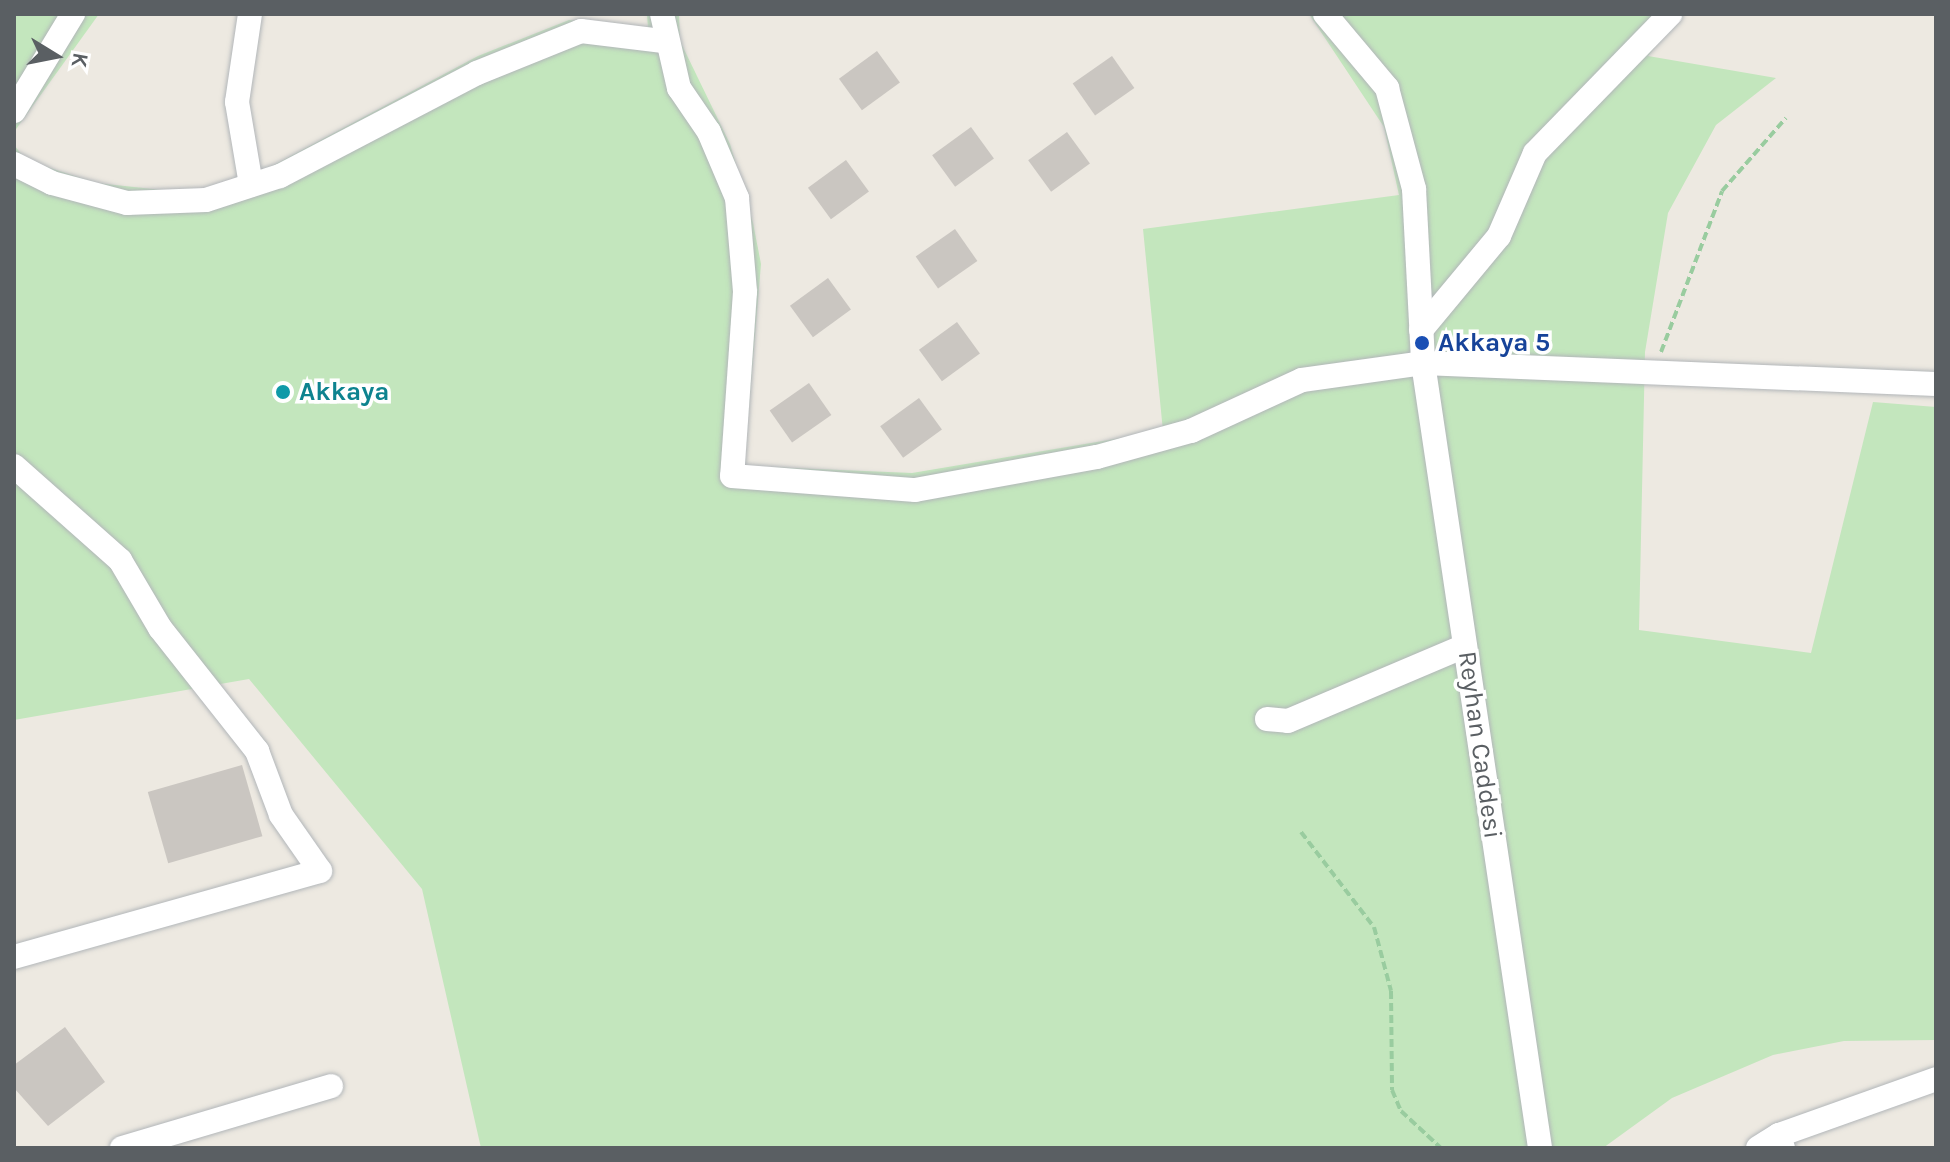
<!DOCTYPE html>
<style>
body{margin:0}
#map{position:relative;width:1950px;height:1162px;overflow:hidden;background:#ede9e1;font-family:Karla,sans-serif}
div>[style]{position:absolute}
.green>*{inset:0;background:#c3e6bd}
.building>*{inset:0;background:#cac6c1;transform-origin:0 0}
.path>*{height:4px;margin-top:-2px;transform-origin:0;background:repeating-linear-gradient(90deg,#99cc9f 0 8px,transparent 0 12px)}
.roads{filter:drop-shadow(0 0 2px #b2b6b9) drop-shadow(0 0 2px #b2b6b9)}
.minor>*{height:24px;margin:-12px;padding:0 12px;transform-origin:12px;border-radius:12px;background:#fff}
.dots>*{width:22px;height:22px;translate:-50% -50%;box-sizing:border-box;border:4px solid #fff;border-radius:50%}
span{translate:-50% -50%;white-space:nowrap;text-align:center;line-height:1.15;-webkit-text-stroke:7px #fff;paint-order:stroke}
.transit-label{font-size:26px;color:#164399;font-weight:700}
.left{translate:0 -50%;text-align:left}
.culture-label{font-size:26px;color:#0d838f;font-weight:700}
.street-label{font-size:26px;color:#5a5f63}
.frame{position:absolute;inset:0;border:16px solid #5a5f63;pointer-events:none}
.north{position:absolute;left:16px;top:16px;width:80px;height:80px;-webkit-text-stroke:6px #fff;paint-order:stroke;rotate:100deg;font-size:22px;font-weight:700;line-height:32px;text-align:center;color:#5a5f63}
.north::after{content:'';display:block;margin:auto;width:28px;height:36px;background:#5a5f63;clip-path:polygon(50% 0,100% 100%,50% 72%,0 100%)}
</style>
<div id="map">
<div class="green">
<i style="clip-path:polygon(14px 14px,99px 14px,14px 132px)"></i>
<i style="clip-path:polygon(647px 14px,679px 14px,680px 41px,730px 144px,753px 223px,761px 264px,744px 466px,912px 473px,1163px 431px,1143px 229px,1399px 195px,1384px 127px,1309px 14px,1680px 14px,1648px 56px,1776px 78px,1716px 125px,1668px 213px,1645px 352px,1639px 630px,1811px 653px,1873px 402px,1936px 407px,1936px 1040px,1844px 1041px,1773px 1055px,1672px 1098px,1603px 1148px,481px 1148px,422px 889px,249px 679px,14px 720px,14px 145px,26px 160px,96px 183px,191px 193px,261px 172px,478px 56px,569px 20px,648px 28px)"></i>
</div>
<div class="building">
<i style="left:877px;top:51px;width:39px;height:47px;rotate:54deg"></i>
<i style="left:1112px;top:56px;width:39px;height:48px;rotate:55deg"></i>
<i style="left:971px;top:127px;width:39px;height:48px;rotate:54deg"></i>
<i style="left:1067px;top:132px;width:39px;height:48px;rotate:54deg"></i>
<i style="left:846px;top:160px;width:39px;height:47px;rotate:54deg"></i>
<i style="left:955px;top:229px;width:39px;height:48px;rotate:55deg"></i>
<i style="left:828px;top:278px;width:39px;height:47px;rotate:54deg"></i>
<i style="left:957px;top:322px;width:39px;height:47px;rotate:54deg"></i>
<i style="left:809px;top:383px;width:39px;height:48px;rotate:55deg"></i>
<i style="left:919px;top:398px;width:39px;height:48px;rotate:54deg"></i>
<i style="left:242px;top:765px;width:74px;height:98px;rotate:74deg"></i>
<i style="clip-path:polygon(65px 1027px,105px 1082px,48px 1126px,14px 1088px,14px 1065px)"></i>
</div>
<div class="path">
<i style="left:1661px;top:352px;width:172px;rotate:-69.2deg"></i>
<i style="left:1722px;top:191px;width:97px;rotate:-48.8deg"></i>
<i style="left:1301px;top:832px;width:120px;rotate:52.5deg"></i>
<i style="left:1374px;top:927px;width:66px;rotate:75.1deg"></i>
<i style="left:1391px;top:991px;width:99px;rotate:89.4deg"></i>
<i style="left:1392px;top:1090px;width:23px;rotate:67deg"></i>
<i style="left:1401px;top:1111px;width:54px;rotate:42.8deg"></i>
</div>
<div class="roads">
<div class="minor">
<i style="left:250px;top:14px;width:89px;rotate:98.4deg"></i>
<i style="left:237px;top:102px;width:84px;rotate:80.4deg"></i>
<i style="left:662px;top:14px;width:76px;rotate:77.1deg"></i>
<i style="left:679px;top:88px;width:53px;rotate:55.7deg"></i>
<i style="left:709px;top:132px;width:72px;rotate:67deg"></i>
<i style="left:737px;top:198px;width:94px;rotate:85.1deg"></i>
<i style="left:745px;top:292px;width:184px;rotate:94deg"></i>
<i style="left:732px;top:476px;width:184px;rotate:4.4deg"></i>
<i style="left:915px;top:490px;width:185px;rotate:-10.3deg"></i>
<i style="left:1097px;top:457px;width:98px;rotate:-15.5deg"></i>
<i style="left:1191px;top:431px;width:122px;rotate:-24.7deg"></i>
<i style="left:1302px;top:380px;width:122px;rotate:-8deg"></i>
<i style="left:1423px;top:363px;width:513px;rotate:2.34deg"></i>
<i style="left:1325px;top:14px;width:97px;rotate:50deg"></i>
<i style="left:1387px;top:88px;width:105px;rotate:75deg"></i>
<i style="left:1414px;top:189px;width:174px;rotate:87deg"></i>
<i style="left:1423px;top:363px;width:794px;rotate:81.52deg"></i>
<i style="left:14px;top:111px;width:114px;rotate:-58.7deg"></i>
<i style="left:14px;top:164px;width:42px;rotate:26.6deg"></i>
<i style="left:52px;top:183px;width:78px;rotate:14.9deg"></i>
<i style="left:127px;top:203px;width:79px;rotate:-2.2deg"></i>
<i style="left:206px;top:200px;width:78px;rotate:-18deg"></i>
<i style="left:280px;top:176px;width:222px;rotate:-27.6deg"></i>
<i style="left:477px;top:73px;width:112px;rotate:-22deg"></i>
<i style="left:581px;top:31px;width:83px;rotate:7deg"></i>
<i style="left:1421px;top:330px;width:122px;rotate:-50.3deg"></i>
<i style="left:1499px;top:236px;width:90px;rotate:-66.6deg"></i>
<i style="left:1535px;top:153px;width:194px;rotate:-45.8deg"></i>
<i style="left:14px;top:466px;width:142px;rotate:41.6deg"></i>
<i style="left:120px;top:560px;width:79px;rotate:59.5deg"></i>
<i style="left:160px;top:628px;width:157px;rotate:51.7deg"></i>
<i style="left:257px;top:751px;width:68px;rotate:69.4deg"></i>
<i style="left:281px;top:815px;width:68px;rotate:55.1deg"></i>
<i style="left:320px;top:871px;width:318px;rotate:164.3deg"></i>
<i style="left:1267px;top:719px;width:21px;rotate:5deg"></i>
<i style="left:1288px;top:721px;width:192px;rotate:-23deg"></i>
<i style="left:1779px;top:1135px;width:167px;rotate:-19.6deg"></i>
<i style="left:122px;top:1148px;width:218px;rotate:-16.5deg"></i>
<i style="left:1758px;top:1148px;width:25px;rotate:-32deg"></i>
<i style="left:1779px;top:1135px;width:14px;rotate:73deg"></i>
</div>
</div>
<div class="dots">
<i style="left:1422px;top:343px;background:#1a4fb4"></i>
<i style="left:283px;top:392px;background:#0f9aa8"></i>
</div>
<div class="transit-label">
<span class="left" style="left:1438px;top:343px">Akkaya 5</span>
</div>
<div class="culture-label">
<span class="left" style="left:299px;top:392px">Akkaya</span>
</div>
<div class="street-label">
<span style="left:1480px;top:745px;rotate:82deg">Reyhan Caddesi</span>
</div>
<div class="frame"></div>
<div class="north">K</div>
</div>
